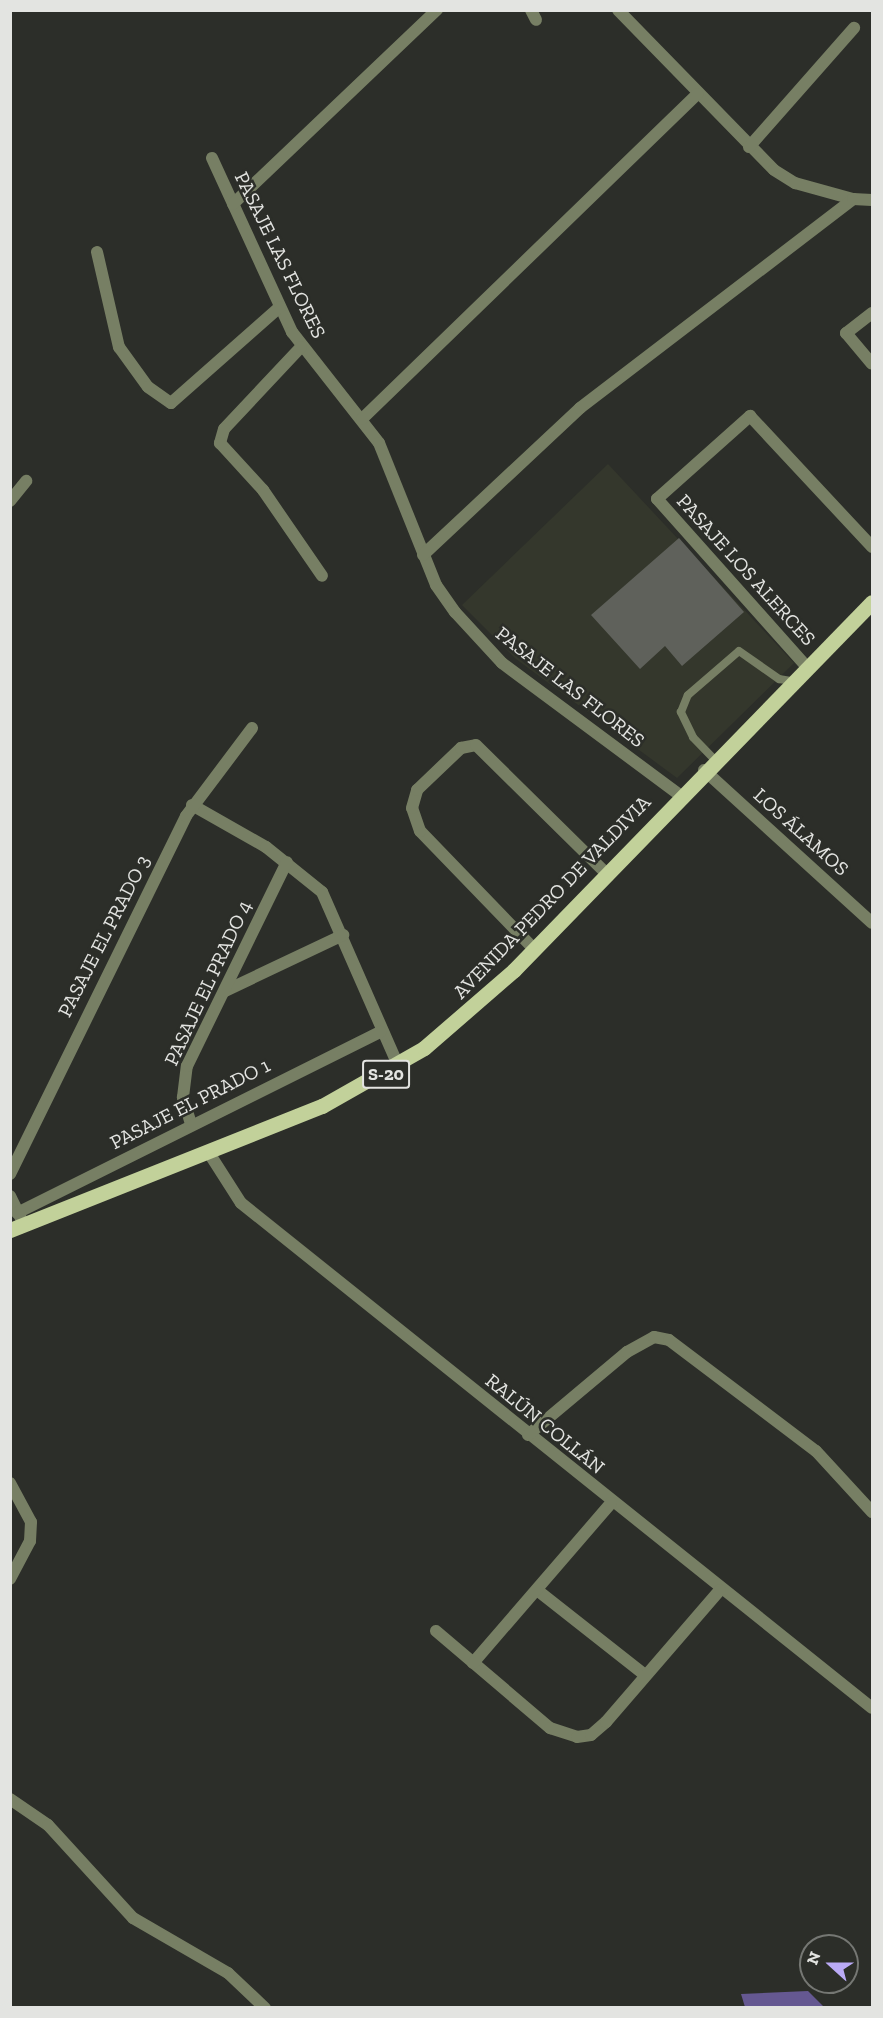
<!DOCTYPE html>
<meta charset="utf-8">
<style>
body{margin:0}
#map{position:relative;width:883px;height:2018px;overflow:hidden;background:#2c2e29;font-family:"Zilla Slab",serif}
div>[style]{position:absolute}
.built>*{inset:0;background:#34372c}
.forest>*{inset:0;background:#655891}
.building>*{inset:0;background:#5f615b}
.service>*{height:8px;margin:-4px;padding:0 4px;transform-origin:4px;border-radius:4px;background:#777f64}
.minor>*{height:12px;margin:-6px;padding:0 6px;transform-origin:6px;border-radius:6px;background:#777f64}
.primary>*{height:15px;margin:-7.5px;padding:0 7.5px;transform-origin:7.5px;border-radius:7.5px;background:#c2d19a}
span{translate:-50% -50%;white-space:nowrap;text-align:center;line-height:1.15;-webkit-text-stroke:5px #2c2e29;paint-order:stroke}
.shield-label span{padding:2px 4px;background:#2c2e29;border:2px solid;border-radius:4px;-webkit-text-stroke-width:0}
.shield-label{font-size:18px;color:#e3e4e1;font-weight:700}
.street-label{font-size:20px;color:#e3e4e1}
.frame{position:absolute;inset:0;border:12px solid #e3e4e1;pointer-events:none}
.north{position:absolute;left:799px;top:1934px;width:60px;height:60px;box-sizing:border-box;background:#2c2e29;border:2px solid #757773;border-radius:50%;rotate:291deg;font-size:16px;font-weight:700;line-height:24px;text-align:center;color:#e3e4e1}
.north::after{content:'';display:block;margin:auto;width:21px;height:27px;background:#baaaf6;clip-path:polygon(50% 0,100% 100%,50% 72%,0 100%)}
</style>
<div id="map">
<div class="built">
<i style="clip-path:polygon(608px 464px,794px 663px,677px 778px,516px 659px,462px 605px)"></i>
</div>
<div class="forest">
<i style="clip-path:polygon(808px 1991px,824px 2007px,745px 2007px,741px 1994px)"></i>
</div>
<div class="building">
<i style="clip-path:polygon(679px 538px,744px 612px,682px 666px,665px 646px,640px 669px,591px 615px)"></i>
</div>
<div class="service">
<i style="left:714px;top:759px;width:30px;rotate:-134deg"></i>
<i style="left:693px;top:737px;width:28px;rotate:-116deg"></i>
<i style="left:681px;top:712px;width:18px;rotate:-68deg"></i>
<i style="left:688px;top:695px;width:67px;rotate:-40.8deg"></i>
<i style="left:739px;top:651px;width:49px;rotate:35deg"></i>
<i style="left:779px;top:679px;width:12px;rotate:9deg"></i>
</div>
<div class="minor">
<i style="left:531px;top:10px;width:11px;rotate:63deg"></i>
<i style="left:618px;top:10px;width:223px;rotate:45.7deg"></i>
<i style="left:774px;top:170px;width:25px;rotate:32deg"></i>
<i style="left:795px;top:183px;width:60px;rotate:15.4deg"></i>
<i style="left:749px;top:147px;width:159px;rotate:-48.6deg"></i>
<i style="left:212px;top:158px;width:192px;rotate:65.3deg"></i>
<i style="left:292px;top:332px;width:141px;rotate:51.9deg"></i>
<i style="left:379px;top:443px;width:153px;rotate:68.1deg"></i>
<i style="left:436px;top:585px;width:33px;rotate:55deg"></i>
<i style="left:455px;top:612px;width:69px;rotate:47.3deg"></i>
<i style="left:502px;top:663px;width:222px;rotate:36.6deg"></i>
<i style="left:233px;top:204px;width:282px;rotate:-43.6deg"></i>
<i style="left:97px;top:252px;width:98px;rotate:77deg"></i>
<i style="left:119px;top:347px;width:49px;rotate:54.1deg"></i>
<i style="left:148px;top:387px;width:28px;rotate:35deg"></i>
<i style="left:171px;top:403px;width:145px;rotate:-41.4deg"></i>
<i style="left:872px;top:313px;width:33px;rotate:142deg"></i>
<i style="left:846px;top:333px;width:40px;rotate:50deg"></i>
<i style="left:301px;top:347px;width:112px;rotate:133.2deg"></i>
<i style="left:224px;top:429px;width:15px;rotate:106deg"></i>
<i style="left:220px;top:443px;width:64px;rotate:47.5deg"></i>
<i style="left:263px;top:490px;width:104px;rotate:55.5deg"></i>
<i style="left:362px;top:419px;width:467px;rotate:-44.1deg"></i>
<i style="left:10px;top:501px;width:26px;rotate:-51deg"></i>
<i style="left:423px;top:555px;width:215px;rotate:-43.1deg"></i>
<i style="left:580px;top:408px;width:344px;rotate:-37.4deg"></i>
<i style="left:853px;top:199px;width:19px;rotate:3deg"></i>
<i style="left:806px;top:666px;width:224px;rotate:-131.7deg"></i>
<i style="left:657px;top:499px;width:125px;rotate:-41.7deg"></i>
<i style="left:750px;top:416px;width:179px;rotate:47deg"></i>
<i style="left:704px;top:770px;width:227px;rotate:42.3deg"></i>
<i style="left:192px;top:805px;width:85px;rotate:29.6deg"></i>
<i style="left:266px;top:847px;width:72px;rotate:38.8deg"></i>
<i style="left:322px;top:892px;width:191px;rotate:66.3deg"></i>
<i style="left:534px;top:949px;width:164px;rotate:-134deg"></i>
<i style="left:420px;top:831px;width:24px;rotate:-109deg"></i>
<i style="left:412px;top:808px;width:19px;rotate:-74deg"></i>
<i style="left:417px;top:790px;width:61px;rotate:-43.7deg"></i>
<i style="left:461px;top:748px;width:15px;rotate:-11deg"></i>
<i style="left:476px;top:745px;width:182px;rotate:44.6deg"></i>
<i style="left:225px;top:991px;width:131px;rotate:-25.4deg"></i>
<i style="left:191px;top:1124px;width:28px;rotate:-107deg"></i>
<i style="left:183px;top:1097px;width:31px;rotate:-83deg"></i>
<i style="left:187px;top:1066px;width:227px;rotate:-63.9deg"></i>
<i style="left:209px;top:1153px;width:59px;rotate:57.4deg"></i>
<i style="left:241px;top:1203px;width:808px;rotate:38.67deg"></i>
<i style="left:10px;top:1174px;width:399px;rotate:-63.8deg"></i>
<i style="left:186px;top:816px;width:110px;rotate:-53.1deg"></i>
<i style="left:10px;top:1196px;width:25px;rotate:64deg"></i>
<i style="left:17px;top:1213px;width:406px;rotate:-26.5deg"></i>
<i style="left:528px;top:1435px;width:129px;rotate:-40deg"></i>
<i style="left:627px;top:1352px;width:31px;rotate:-29deg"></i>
<i style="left:654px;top:1337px;width:15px;rotate:11deg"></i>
<i style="left:669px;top:1340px;width:184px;rotate:37.1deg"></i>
<i style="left:816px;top:1451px;width:83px;rotate:47.4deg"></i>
<i style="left:10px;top:1483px;width:44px;rotate:61.7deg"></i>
<i style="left:31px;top:1522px;width:19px;rotate:93deg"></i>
<i style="left:30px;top:1541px;width:43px;rotate:117.8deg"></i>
<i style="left:537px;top:1590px;width:137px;rotate:38.2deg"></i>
<i style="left:436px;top:1631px;width:150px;rotate:40.4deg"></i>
<i style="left:550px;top:1728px;width:28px;rotate:18deg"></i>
<i style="left:577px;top:1737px;width:14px;rotate:-8deg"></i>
<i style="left:591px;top:1735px;width:20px;rotate:-41deg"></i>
<i style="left:606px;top:1722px;width:174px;rotate:-49.2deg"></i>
<i style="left:473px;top:1663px;width:211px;rotate:-49.2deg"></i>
<i style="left:10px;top:1799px;width:46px;rotate:34.4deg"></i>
<i style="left:48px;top:1825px;width:126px;rotate:47.6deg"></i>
<i style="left:133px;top:1918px;width:110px;rotate:30.1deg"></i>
<i style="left:228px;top:1973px;width:51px;rotate:43.4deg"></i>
</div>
<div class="primary">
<i style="left:10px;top:1230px;width:336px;rotate:-21.7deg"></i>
<i style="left:322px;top:1106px;width:117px;rotate:-29.6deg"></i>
<i style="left:424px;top:1048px;width:119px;rotate:-40.9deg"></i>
<i style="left:514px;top:970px;width:513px;rotate:-45.79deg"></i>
</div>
<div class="shield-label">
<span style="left:386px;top:1074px">S-20</span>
</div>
<div class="street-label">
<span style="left:280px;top:255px;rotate:64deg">PASAJE LAS FLORES</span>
<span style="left:746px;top:570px;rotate:48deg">PASAJE LOS ALERCES</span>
<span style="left:570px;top:687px;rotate:38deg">PASAJE LAS FLORES</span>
<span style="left:801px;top:832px;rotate:42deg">LOS ÁLAMOS</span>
<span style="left:552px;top:897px;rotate:-46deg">AVENIDA PEDRO DE VALDIVIA</span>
<span style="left:104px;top:936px;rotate:-63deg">PASAJE EL PRADO 3</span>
<span style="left:208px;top:983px;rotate:-65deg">PASAJE EL PRADO 4</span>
<span style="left:190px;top:1104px;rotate:-27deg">PASAJE EL PRADO 1</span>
<span style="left:545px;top:1424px;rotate:39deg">RALÚN COLLÁN</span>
</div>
<div class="frame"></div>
<div class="north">N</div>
</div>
